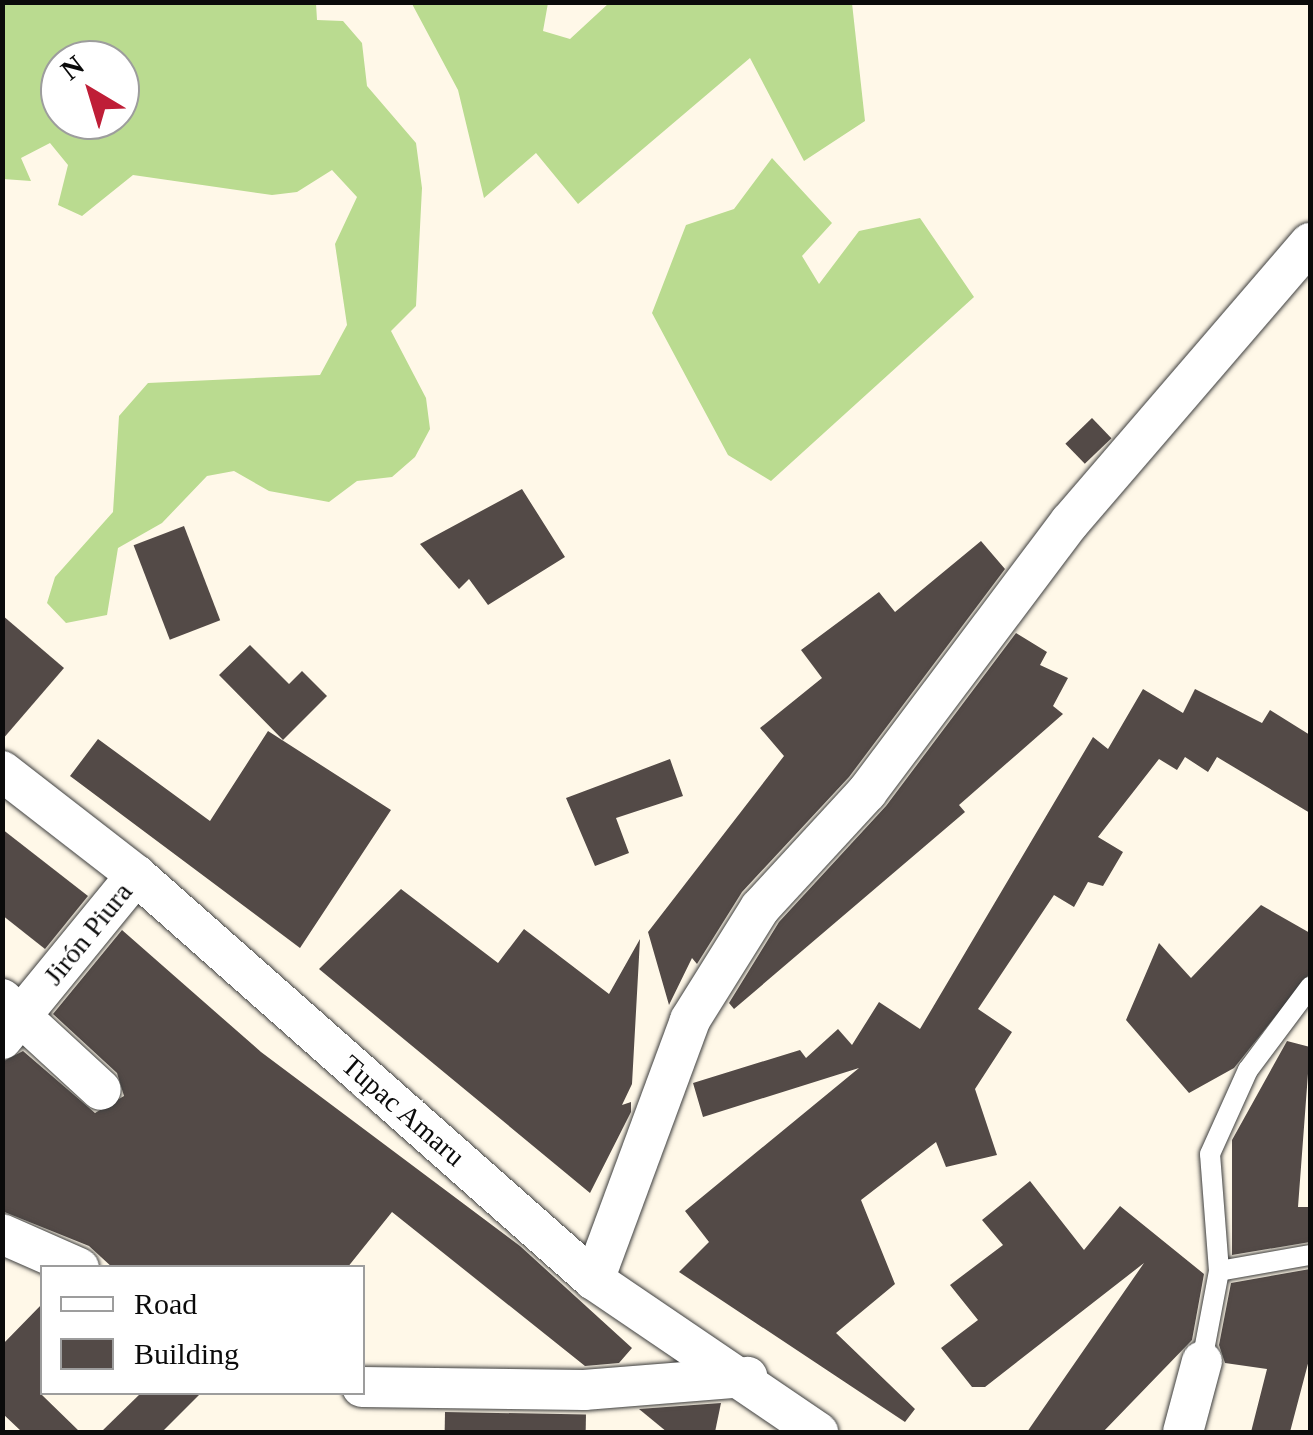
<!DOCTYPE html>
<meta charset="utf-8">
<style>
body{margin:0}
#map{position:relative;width:1313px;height:1435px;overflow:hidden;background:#fff8e8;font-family:Georgia,serif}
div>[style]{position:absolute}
.forest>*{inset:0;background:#badb90}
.building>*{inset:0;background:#534a47;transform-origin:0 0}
.roads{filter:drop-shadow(0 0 2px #3e3e3e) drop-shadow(0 0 2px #3e3e3e)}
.lane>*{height:20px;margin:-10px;padding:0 10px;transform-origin:10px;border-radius:10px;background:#fff}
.street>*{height:40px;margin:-20px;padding:0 20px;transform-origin:20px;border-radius:20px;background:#fff}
span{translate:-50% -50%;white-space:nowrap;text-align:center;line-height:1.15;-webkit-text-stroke:10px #fff;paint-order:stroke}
.street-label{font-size:28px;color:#0b0b0b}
.frame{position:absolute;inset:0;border:5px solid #0b0b0b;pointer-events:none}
.legend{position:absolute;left:40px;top:1265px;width:325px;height:130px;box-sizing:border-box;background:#fff;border:2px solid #9d9d9d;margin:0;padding:12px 18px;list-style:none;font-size:30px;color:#0b0b0b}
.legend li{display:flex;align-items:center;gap:20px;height:50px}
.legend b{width:50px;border:2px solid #9d9d9d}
.north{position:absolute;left:40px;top:40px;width:100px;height:100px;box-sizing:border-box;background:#fff;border:2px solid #9d9d9d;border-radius:50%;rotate:322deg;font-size:28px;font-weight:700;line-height:40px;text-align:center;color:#0b0b0b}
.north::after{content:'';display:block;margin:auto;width:35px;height:45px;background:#bf1e37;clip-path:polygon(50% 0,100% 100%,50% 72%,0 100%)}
</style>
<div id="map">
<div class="forest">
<i style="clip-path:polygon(411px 2px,548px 3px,543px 31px,570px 39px,609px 3px,852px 3px,865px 121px,804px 161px,750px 58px,578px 204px,536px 153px,484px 198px,458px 90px)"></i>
<i style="clip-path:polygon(evenodd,2px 3px,316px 3px,317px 20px,343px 21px,362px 43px,367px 86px,416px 143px,422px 188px,416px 306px,391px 331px,426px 398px,430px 429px,415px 457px,392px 477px,357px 481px,329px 502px,269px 491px,234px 471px,207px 476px,162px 523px,118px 548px,107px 615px,66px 623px,47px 603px,55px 577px,113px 512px,119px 416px,148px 383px,320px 375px,347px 325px,335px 244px,357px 197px,332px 170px,297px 192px,272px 195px,133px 175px,82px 216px,58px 205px,68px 165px,50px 143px,21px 158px,31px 181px,3px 179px,2px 3px,60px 60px,120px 60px,120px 120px,60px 120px,60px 60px)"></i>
<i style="clip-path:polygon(772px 158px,832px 223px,802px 256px,819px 284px,859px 231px,920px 218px,974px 297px,771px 481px,728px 455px,652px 313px,686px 225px,734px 209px)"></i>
</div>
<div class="building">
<i style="left:1092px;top:418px;width:28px;height:37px;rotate:46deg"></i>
<i style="clip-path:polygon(522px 489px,565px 557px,488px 605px,469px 579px,459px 589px,420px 544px)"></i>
<i style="left:184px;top:526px;width:101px;height:54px;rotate:69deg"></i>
<i style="clip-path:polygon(981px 541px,1005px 569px,849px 777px,742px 892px,697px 964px,692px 958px,669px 1005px,648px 932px,784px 756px,760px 728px,822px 678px,801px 650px,879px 592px,895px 612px)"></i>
<i style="clip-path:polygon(2px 615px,64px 668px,2px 740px)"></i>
<i style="clip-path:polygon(1016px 633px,1047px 652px,1040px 665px,1068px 678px,1053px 706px,1063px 714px,959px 805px,965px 812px,734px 1009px,729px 1003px,779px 922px,886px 806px)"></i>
<i style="clip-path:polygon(250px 645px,289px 684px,302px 671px,327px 696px,283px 740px,219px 675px)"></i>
<i style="clip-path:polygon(1143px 689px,1183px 713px,1195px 689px,1262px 723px,1270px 710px,1310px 735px,1310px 813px,1217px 757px,1208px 772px,1185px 757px,1177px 770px,1159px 759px,1098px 837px,1123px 852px,1103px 886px,1088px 882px,1074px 907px,1054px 895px,978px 1009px,1012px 1032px,975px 1089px,997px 1155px,946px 1167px,936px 1142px,861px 1200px,895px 1284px,836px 1333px,915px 1409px,905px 1422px,679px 1272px,709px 1242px,685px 1211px,859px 1068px,703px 1117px,693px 1083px,800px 1050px,806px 1058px,838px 1029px,852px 1045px,879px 1002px,920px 1029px,1093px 737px,1108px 749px)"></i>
<i style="clip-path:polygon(268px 731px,391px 810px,300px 948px,70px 776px,98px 739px,210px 821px)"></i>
<i style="clip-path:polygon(670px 759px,683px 796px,616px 818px,629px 853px,595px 866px,566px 798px)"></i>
<i style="clip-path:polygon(2px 829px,88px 896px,45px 949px,2px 915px)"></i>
<i style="clip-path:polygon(401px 889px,498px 963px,524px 929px,609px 994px,640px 939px,632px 1084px,622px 1105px,631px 1102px,631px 1112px,590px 1193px,319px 969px)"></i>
<i style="clip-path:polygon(1261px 905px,1310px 933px,1310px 973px,1234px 1068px,1189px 1093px,1126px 1020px,1159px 943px,1191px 978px)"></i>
<i style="clip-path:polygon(122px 930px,261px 1052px,520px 1246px,632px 1348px,619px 1363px,585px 1366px,392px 1212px,347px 1268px,113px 1268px,89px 1246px,2px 1211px,2px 1062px,23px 1051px,95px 1113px,124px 1096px,117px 1073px,53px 1014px)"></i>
<i style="clip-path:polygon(1287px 1041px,1310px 1047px,1298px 1207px,1310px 1207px,1310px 1242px,1232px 1255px,1232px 1140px)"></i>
<i style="clip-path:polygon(1030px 1181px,1084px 1250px,1120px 1206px,1204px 1274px,1192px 1340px,1103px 1432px,1027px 1432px,1144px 1263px,985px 1387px,972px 1387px,941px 1348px,978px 1320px,950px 1285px,1003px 1245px,982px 1220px)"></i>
<i style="clip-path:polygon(1310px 1269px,1310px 1356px,1290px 1432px,1251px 1432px,1267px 1369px,1225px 1363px,1219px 1345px,1231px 1283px)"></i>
<i style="clip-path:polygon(42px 1304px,42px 1395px,80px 1432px,22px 1432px,2px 1413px,2px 1345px)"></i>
<i style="clip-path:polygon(142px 1392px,202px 1392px,162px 1432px,101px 1432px)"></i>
<i style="clip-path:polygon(721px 1403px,715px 1432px,667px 1432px,639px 1409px)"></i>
<i style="left:445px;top:1412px;width:141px;height:20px;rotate:1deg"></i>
</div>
<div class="roads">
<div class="lane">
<i style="left:1219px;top:1271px;width:92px;rotate:-10deg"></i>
<i style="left:1202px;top:1361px;width:92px;rotate:-79.3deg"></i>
<i style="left:1219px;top:1271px;width:117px;rotate:-94.4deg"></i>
<i style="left:1210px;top:1154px;width:92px;rotate:-65.7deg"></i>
<i style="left:1248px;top:1070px;width:104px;rotate:-53.2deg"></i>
</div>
<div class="street">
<i style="left:2px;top:771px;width:170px;rotate:37.8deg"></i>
<i style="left:136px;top:875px;width:611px;rotate:41.49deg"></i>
<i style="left:594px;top:1280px;width:271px;rotate:34.2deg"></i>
<i style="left:2px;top:999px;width:134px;rotate:42.6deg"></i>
<i style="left:2px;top:1039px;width:212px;rotate:-50.7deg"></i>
<i style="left:2px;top:1234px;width:84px;rotate:23.8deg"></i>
<i style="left:594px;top:1280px;width:277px;rotate:-69.7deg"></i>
<i style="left:690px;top:1020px;width:132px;rotate:-58deg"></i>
<i style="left:760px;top:908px;width:158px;rotate:-47.3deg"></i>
<i style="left:867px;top:792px;width:338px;rotate:-53.1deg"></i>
<i style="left:1070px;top:522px;width:368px;rotate:-49.3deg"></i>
<i style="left:362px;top:1387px;width:222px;rotate:0.8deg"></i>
<i style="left:584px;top:1390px;width:164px;rotate:-4.6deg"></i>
<i style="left:1183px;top:1432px;width:73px;rotate:-75deg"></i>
</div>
</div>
<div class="street-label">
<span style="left:88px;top:934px;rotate:-51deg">Jirón Piura</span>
<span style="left:403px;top:1111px;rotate:41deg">Tupac Amaru</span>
</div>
<div class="frame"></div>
<ul class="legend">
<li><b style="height:12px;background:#fff"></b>Road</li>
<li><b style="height:28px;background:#534a47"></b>Building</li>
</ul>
<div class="north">N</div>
</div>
